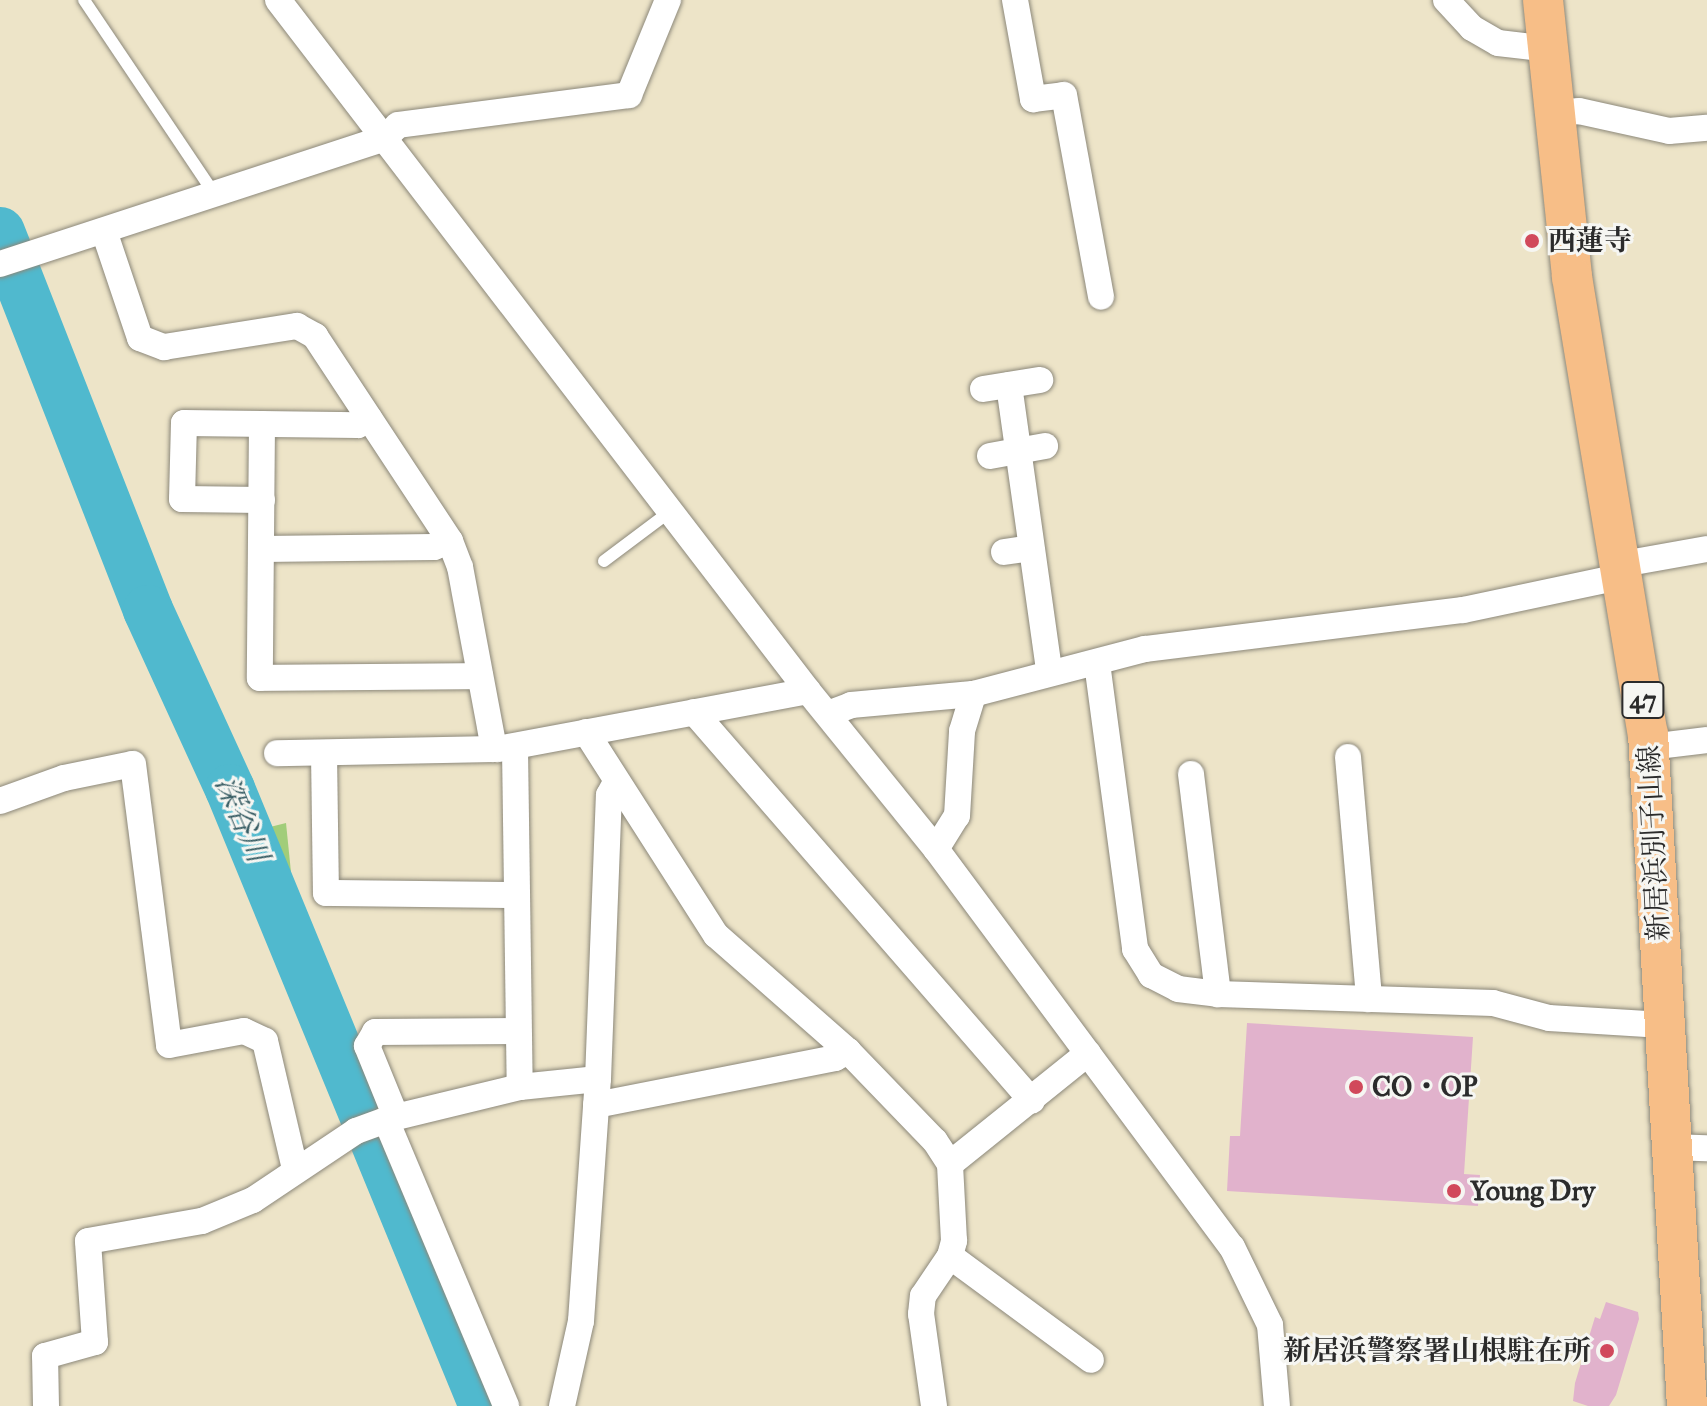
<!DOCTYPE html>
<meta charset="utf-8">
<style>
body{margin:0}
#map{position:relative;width:1707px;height:1406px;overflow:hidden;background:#ede4c8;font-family:"IM FELL Great Primer","Noto Serif JP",serif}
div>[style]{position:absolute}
.green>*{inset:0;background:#a1cd7a}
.river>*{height:50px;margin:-25px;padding:0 25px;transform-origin:25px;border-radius:25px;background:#50b9ce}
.building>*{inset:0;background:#e1b2cc}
.roads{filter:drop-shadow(0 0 2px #8c887a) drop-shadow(0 0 2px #8c887a)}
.lane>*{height:12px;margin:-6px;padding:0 6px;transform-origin:6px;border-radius:6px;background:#fff}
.street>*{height:26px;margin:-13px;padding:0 13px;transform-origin:13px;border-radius:13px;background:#fff}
.primary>*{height:40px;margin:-20px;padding:0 20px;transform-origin:20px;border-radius:20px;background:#f7be87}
.dots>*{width:22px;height:22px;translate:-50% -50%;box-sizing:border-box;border:4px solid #f6f6f2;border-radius:50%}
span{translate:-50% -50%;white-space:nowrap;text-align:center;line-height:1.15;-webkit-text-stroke:6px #f6f6f2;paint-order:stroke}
.shield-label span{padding:2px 6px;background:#f6f6f2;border:2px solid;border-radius:6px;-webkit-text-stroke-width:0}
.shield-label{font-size:26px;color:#2b2b2b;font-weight:700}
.poi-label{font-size:28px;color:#2b2b2b;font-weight:700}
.left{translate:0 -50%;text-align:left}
.right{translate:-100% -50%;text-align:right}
.street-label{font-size:28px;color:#2b2b2b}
.water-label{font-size:30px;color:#385d64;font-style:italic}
</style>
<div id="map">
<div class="green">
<i style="clip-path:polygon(286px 823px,293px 892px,254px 831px)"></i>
</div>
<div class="river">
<i style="left:0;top:232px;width:406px;rotate:68.6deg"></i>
<i style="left:148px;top:610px;width:197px;rotate:65.4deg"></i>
<i style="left:230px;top:789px;width:667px;rotate:67.62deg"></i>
</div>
<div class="building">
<i style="clip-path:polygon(1247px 1023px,1473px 1037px,1464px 1174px,1480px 1175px,1478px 1206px,1227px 1191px,1230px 1136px,1240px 1136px)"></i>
<i style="clip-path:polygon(1606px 1302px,1638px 1312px,1639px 1319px,1616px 1395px,1609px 1406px,1588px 1406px,1573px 1401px,1575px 1383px,1595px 1317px,1600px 1319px)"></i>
</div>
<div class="roads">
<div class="lane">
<i style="left:84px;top:0;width:231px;rotate:56.1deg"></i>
<i style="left:604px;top:561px;width:85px;rotate:-36.9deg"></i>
</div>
<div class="street">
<i style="left:278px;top:0;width:871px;rotate:52.51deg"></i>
<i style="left:808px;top:691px;width:203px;rotate:51deg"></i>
<i style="left:936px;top:849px;width:496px;rotate:53.4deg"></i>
<i style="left:1232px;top:1247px;width:87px;rotate:64deg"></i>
<i style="left:1270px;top:1325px;width:81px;rotate:85.1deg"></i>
<i style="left:1015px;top:0;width:101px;rotate:79.7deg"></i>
<i style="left:1033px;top:99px;width:31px;rotate:-7deg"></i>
<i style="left:1064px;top:95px;width:205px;rotate:79.6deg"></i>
<i style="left:1446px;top:0;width:38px;rotate:47deg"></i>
<i style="left:1472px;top:28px;width:30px;rotate:30deg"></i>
<i style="left:1498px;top:43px;width:51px;rotate:6.7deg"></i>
<i style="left:1556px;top:112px;width:23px;rotate:-2deg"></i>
<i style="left:1579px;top:111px;width:92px;rotate:12.5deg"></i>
<i style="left:1669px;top:131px;width:38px;rotate:-5deg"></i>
<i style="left:104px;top:231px;width:113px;rotate:71.4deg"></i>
<i style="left:140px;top:338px;width:26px;rotate:21deg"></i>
<i style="left:164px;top:347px;width:135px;rotate:-9deg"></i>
<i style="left:297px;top:326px;width:21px;rotate:29deg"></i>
<i style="left:315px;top:336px;width:245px;rotate:56.6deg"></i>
<i style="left:450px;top:541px;width:28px;rotate:69deg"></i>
<i style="left:460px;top:567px;width:185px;rotate:79.4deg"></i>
<i style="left:494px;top:749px;width:217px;rotate:178.9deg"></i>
<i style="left:0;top:264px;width:405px;rotate:-18.1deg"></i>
<i style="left:385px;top:138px;width:18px;rotate:-45deg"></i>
<i style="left:398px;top:125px;width:233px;rotate:-7.4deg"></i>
<i style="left:629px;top:95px;width:103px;rotate:-67.7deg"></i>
<i style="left:1009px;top:385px;width:288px;rotate:82deg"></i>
<i style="left:983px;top:389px;width:58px;rotate:-9deg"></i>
<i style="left:262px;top:424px;width:254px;rotate:90.5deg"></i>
<i style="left:260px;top:678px;width:220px;rotate:-0.5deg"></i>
<i style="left:990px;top:456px;width:56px;rotate:-10.3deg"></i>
<i style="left:262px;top:500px;width:80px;rotate:-179.3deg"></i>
<i style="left:182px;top:499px;width:76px;rotate:-88.5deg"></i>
<i style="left:184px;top:423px;width:174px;rotate:0.7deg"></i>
<i style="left:358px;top:425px;width:13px;rotate:-32deg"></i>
<i style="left:262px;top:549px;width:172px;rotate:-0.7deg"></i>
<i style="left:434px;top:547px;width:17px;rotate:-21deg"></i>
<i style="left:1004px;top:552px;width:27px;rotate:-8deg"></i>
<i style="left:1623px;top:564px;width:85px;rotate:-10.1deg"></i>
<i style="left:1097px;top:663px;width:289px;rotate:82.4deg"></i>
<i style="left:1135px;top:949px;width:31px;rotate:58deg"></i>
<i style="left:1151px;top:975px;width:30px;rotate:27deg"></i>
<i style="left:1178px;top:989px;width:40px;rotate:7.1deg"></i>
<i style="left:1218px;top:994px;width:275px;rotate:1.9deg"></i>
<i style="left:1493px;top:1003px;width:58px;rotate:15deg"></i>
<i style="left:1549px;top:1018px;width:114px;rotate:3.5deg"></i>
<i style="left:694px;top:712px;width:515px;rotate:49.01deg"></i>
<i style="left:828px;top:714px;width:25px;rotate:-21deg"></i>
<i style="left:851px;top:705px;width:122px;rotate:-5.2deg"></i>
<i style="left:973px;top:694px;width:178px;rotate:-14.7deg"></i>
<i style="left:1145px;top:649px;width:320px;rotate:-7deg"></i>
<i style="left:1463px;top:610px;width:166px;rotate:-11.9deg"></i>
<i style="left:586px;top:732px;width:241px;rotate:57.4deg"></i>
<i style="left:716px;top:935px;width:176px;rotate:41.3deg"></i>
<i style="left:848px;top:1051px;width:125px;rotate:46deg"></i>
<i style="left:935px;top:1141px;width:27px;rotate:57deg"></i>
<i style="left:1649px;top:747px;width:58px;rotate:-6.9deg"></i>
<i style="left:515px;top:748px;width:339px;rotate:89.2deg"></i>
<i style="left:498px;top:749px;width:315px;rotate:-10.6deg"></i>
<i style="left:324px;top:753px;width:140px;rotate:89.2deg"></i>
<i style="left:326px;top:893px;width:191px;rotate:0.6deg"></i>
<i style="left:1348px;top:757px;width:243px;rotate:85deg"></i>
<i style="left:1191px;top:774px;width:222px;rotate:83deg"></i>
<i style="left:0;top:801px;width:68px;rotate:-19.8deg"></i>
<i style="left:64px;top:778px;width:70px;rotate:-11.5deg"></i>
<i style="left:133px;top:764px;width:283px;rotate:82.7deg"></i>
<i style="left:169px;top:1045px;width:76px;rotate:-10.6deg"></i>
<i style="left:244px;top:1031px;width:23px;rotate:25deg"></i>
<i style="left:265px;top:1041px;width:131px;rotate:76.8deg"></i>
<i style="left:936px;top:849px;width:39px;rotate:-58deg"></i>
<i style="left:957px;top:816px;width:85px;rotate:-86.6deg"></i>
<i style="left:962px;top:731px;width:39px;rotate:-73deg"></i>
<i style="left:596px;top:1105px;width:244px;rotate:-11.1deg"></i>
<i style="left:835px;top:1058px;width:15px;rotate:-28deg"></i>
<i style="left:396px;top:1117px;width:128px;rotate:-13.6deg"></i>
<i style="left:520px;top:1087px;width:78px;rotate:-5.9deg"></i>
<i style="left:598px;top:1079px;width:284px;rotate:-87.8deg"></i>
<i style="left:609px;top:795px;width:13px;rotate:-61deg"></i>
<i style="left:386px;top:1120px;width:10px;rotate:-17deg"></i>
<i style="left:396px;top:1117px;width:77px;rotate:-112.2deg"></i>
<i style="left:367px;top:1046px;width:16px;rotate:-60deg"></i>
<i style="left:375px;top:1032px;width:143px;rotate:-0.4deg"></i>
<i style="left:1670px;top:1147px;width:37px;rotate:2deg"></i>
<i style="left:950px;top:1256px;width:16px;rotate:-75deg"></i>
<i style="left:954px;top:1241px;width:77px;rotate:-93deg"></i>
<i style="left:950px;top:1164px;width:177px;rotate:-38.8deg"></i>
<i style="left:46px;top:1406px;width:50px;rotate:-91.1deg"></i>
<i style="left:45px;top:1356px;width:52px;rotate:-15.6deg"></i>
<i style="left:95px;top:1342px;width:101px;rotate:-94deg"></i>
<i style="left:88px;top:1241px;width:116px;rotate:-10deg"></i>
<i style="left:202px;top:1221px;width:55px;rotate:-22.4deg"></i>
<i style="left:253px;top:1200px;width:124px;rotate:-33.8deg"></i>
<i style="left:356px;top:1131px;width:32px;rotate:-20deg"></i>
<i style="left:386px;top:1120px;width:310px;rotate:67.2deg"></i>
<i style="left:562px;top:1406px;width:87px;rotate:-77.4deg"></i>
<i style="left:581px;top:1321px;width:243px;rotate:-86deg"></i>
<i style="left:934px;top:1406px;width:93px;rotate:-98deg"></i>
<i style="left:921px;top:1314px;width:18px;rotate:-84deg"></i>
<i style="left:923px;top:1296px;width:48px;rotate:-56deg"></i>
<i style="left:950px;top:1256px;width:175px;rotate:36.4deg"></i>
</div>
<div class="primary">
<i style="left:1543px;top:0;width:279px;rotate:84deg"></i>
<i style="left:1572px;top:277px;width:463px;rotate:80.6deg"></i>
<i style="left:1648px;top:734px;width:673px;rotate:86.68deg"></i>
</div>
</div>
<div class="dots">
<i style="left:1532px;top:241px;background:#d1495b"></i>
<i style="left:1356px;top:1087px;background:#d1495b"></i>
<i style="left:1454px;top:1191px;background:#d1495b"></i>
<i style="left:1607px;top:1351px;background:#d1495b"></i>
</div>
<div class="shield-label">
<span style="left:1643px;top:700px">47</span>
</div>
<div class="poi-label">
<span class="left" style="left:1548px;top:241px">西蓮寺</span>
<span class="left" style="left:1372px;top:1087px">CO・OP</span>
<span class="left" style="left:1470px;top:1191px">Young Dry</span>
<span class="right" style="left:1591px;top:1351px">新居浜警察署山根駐在所</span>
</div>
<div class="street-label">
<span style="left:1654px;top:843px;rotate:-93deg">新居浜別子山線</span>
</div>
<div class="water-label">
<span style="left:242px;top:819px;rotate:67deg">深谷川</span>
</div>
</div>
